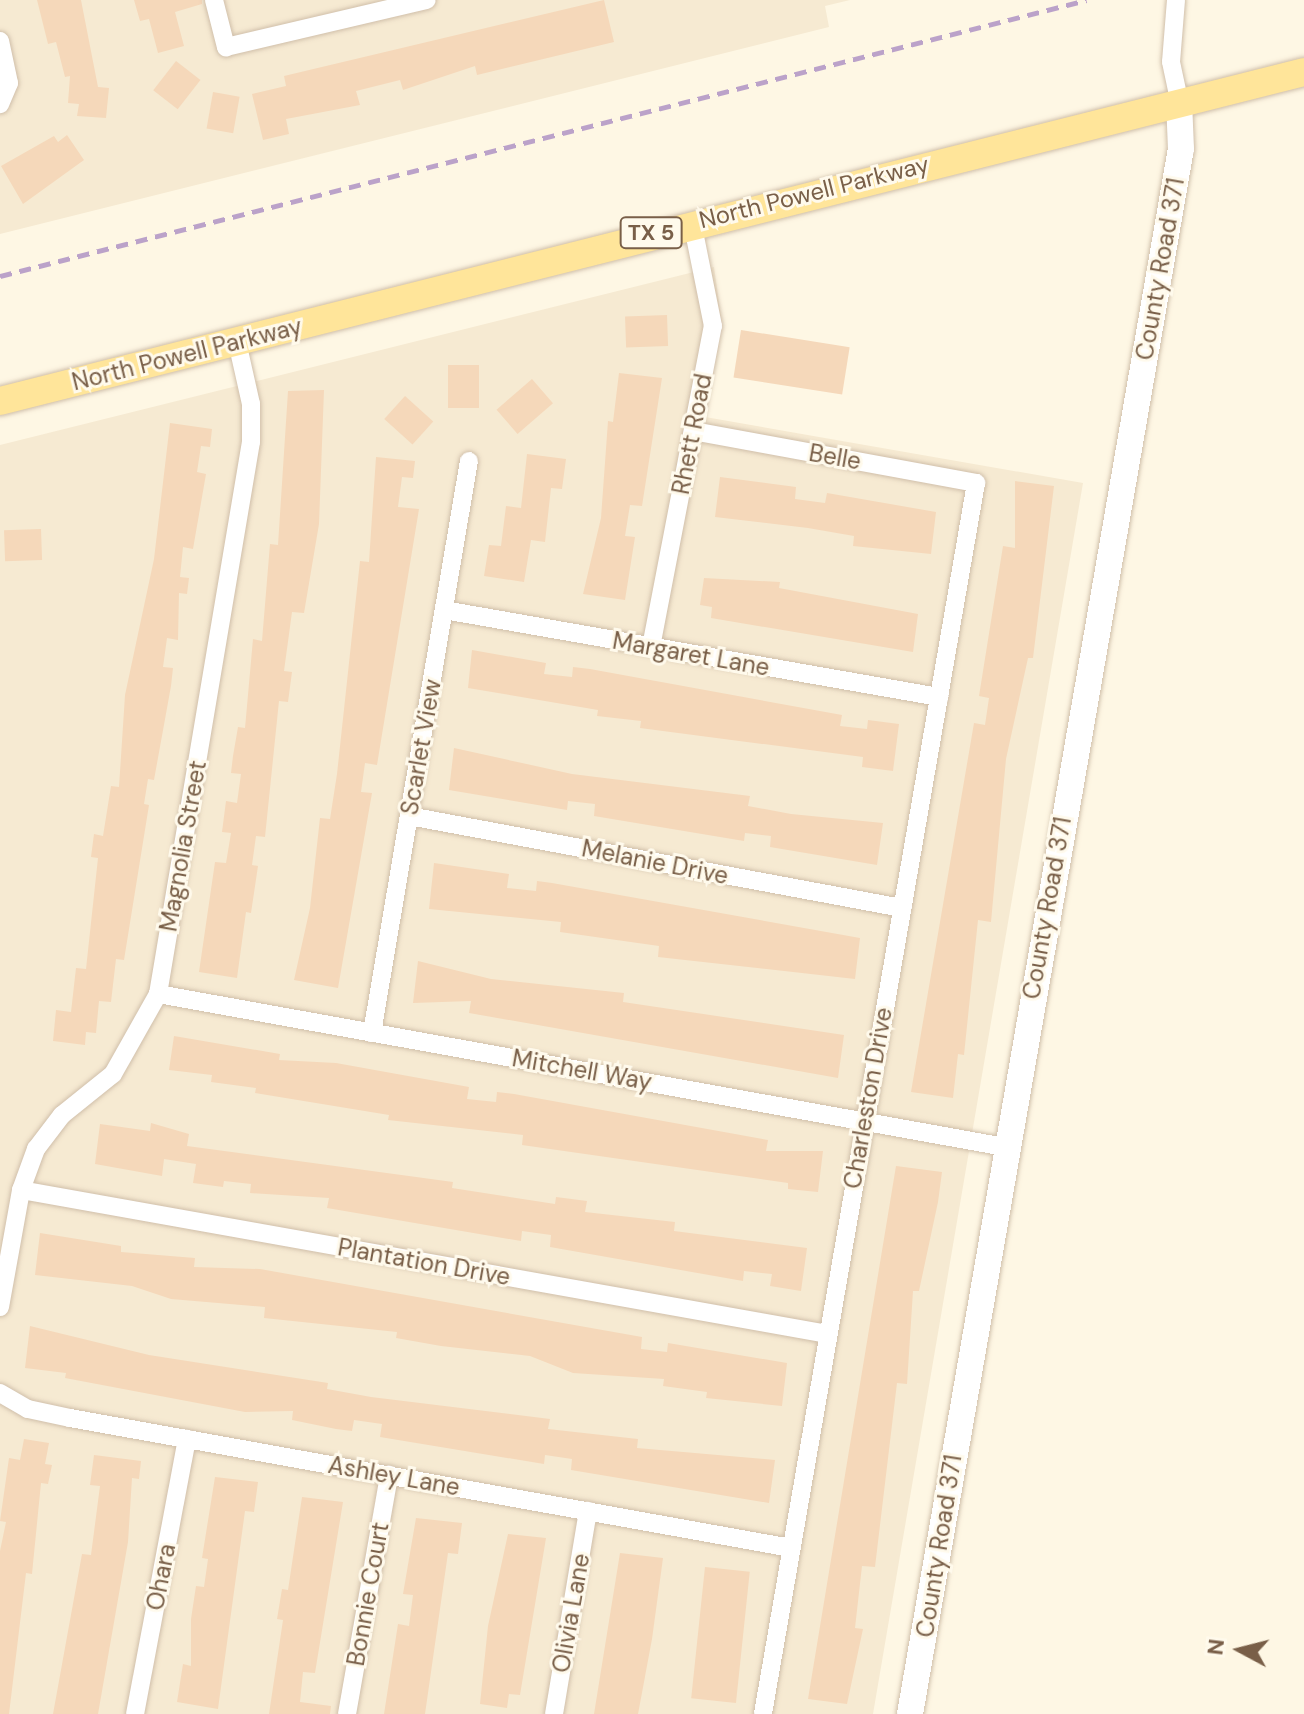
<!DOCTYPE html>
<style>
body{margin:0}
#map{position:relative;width:1304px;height:1714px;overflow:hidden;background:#fef7e4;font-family:"DM Sans",sans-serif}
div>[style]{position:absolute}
.residential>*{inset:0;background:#f6ead2}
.building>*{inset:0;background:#f5d8ba;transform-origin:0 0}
.roads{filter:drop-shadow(0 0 2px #d0bfaa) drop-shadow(0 0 2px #d0bfaa)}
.street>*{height:18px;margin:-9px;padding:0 9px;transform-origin:9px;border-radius:9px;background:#fff}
.secondary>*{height:26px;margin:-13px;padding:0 13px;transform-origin:13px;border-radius:13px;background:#fff}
.primary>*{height:28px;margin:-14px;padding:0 14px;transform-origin:14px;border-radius:14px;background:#ffe59a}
.rail>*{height:5px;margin-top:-2.5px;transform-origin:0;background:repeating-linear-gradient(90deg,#bba2c9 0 12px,transparent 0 20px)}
span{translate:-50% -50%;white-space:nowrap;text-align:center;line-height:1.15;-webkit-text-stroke:6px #fffaec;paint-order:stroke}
.shield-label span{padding:2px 6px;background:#fffaec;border:2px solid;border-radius:6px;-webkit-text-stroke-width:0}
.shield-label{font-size:22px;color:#795f48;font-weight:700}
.street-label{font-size:24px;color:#795f48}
.north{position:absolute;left:1200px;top:1610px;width:80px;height:80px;-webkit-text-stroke:6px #fffaec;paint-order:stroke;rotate:277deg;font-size:22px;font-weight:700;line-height:32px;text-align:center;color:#795f48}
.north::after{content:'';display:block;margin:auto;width:28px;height:36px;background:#795f48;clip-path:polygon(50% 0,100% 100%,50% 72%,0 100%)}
</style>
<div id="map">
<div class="residential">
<i style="clip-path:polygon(0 0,850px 0,825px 6px,829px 27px,0 234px)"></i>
<i style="clip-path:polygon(714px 267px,722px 323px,705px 417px,1083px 483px,873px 1714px,0 1714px,0 445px)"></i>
</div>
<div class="building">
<i style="clip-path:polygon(37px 0,81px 0,98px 87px,109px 88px,106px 118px,77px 116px,79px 104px,68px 103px,70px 76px,65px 77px,56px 42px,48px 44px)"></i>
<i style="clip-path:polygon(134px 0,202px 0,202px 4px,175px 12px,184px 46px,158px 53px,149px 19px,140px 21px)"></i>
<i style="clip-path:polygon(604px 0,614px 42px,477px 75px,475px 66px,403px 90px,400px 80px,356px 91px,360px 105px,286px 119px,289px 134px,263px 140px,252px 94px,286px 86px,284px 76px)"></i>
<i style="left:176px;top:61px;width:31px;height:37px;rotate:38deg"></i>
<i style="left:213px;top:92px;width:27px;height:37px;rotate:10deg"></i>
<i style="clip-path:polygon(67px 135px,84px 160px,23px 204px,1px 166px,54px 136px,58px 142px)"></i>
<i style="left:667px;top:315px;width:31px;height:42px;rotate:88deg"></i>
<i style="left:741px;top:330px;width:110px;height:48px;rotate:9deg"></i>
<i style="left:448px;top:365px;width:31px;height:43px"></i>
<i style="clip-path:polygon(619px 373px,662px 378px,642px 506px,630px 505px,625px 536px,635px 537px,625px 600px,583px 594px,601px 518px,608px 421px,613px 422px)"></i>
<i style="left:532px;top:379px;width:32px;height:47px;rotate:49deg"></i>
<i style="clip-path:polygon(324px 390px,319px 524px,304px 613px,292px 612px,284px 671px,292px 672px,288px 702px,279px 701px,265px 837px,256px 836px,252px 865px,258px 866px,251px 913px,246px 912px,237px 978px,199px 972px,215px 862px,226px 863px,231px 833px,222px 832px,226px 801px,237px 803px,241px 774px,231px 773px,233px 756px,238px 727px,245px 728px,253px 639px,262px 641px,270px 544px,278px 545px,288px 391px)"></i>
<i style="left:405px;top:396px;width:38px;height:31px;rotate:42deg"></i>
<i style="clip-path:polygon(170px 423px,212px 429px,210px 447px,201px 446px,197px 472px,206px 474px,193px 549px,183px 547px,180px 577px,189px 578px,187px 594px,179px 593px,178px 640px,167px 638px,163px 667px,173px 668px,171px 686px,154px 780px,148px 779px,144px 804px,149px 805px,124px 960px,116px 959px,111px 1002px,99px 1001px,96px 1033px,86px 1032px,85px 1045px,53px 1041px,56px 1010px,71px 1012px,76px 968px,86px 969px,98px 858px,91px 857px,94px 834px,103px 836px,111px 786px,119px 787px,125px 695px,154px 559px)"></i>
<i style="clip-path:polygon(527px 454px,566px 459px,562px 489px,551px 488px,545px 542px,531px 540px,524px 582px,484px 576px,489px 545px,501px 546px,506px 506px,521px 508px)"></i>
<i style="clip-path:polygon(376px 457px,415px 461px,413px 478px,402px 477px,398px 507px,419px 509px,377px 765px,365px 763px,361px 792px,372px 793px,338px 988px,294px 980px,310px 908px,320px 818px,330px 819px,337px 774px,360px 561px,369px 562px)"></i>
<i style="clip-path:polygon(720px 477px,796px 487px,795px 499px,825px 503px,827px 493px,936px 512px,931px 554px,853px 546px,854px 536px,808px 528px,715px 517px)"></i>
<i style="clip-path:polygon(1015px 481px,1054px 486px,1033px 658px,1028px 658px,1006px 759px,991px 922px,978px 920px,964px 1055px,958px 1054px,953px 1098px,911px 1092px,974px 723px,985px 725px,989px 698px,979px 696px,1003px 546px,1015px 548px)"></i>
<i style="left:41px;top:529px;width:31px;height:37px;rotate:88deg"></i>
<i style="clip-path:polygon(704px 578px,780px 582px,779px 588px,918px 614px,913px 652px,711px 618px,712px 607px,700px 605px)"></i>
<i style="clip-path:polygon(472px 650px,546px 663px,544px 674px,572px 677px,573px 667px,590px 669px,842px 715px,840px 726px,867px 729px,868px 720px,899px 724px,893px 771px,862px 767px,863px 757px,640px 728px,641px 721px,597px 716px,598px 710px,468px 688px)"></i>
<i style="clip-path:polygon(454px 748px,572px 774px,750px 796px,748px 806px,791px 814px,883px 823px,877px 865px,770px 847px,771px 836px,745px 833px,744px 841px,594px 816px,595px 804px,568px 801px,567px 810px,449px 790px)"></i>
<i style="clip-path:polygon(434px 863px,509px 874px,507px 888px,536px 891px,537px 881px,552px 883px,860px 938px,855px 979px,658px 957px,659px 946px,560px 932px,561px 922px,429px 909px)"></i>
<i style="clip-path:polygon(418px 961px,491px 979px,624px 993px,623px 1002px,844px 1035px,838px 1078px,469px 1013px,471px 1001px,413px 1003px)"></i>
<i style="clip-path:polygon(174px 1036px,280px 1054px,279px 1060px,336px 1063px,469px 1087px,467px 1099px,496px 1102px,497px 1092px,514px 1094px,768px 1140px,766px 1151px,823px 1151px,818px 1192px,788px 1189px,788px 1183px,522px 1145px,523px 1135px,388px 1120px,389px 1115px,255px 1093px,256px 1088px,211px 1082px,212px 1075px,169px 1070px)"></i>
<i style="clip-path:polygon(151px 1123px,189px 1134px,187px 1146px,453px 1182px,452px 1188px,555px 1204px,556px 1197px,587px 1201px,585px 1212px,675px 1222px,674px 1231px,807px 1248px,801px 1291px,770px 1286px,772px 1274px,744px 1271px,743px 1281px,550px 1247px,551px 1235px,522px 1231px,521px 1241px,327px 1208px,329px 1198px,250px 1193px,251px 1184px,224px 1181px,223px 1187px,193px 1183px,196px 1164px,164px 1159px,162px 1176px,95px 1164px,100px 1124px,150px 1131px)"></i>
<i style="clip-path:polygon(896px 1166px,942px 1172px,938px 1202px,919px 1291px,913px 1291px,907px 1384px,897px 1383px,875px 1567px,862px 1566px,855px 1628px,863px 1629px,847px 1704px,808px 1699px)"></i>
<i style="clip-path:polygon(40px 1233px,121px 1246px,121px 1252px,195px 1258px,194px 1267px,260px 1269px,642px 1337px,641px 1349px,667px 1352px,668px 1343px,787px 1363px,782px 1406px,706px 1398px,707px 1392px,663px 1386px,664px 1379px,573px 1373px,530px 1356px,441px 1346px,396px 1338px,397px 1332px,264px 1318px,265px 1307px,171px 1299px,132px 1286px,35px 1275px)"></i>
<i style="clip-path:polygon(30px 1326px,149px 1355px,328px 1383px,327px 1389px,371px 1397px,550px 1419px,548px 1429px,638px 1439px,637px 1448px,775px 1460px,769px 1503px,571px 1470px,572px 1459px,545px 1455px,544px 1464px,380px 1437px,382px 1424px,354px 1420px,352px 1431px,336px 1429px,292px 1420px,293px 1411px,245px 1412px,65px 1378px,66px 1373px,25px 1368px)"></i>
<i style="clip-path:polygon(24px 1439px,49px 1443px,45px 1464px,52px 1465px,48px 1484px,41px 1483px,32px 1574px,26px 1573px,9px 1714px,0 1714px,0 1551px,6px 1522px,0 1521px,9px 1458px,20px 1460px)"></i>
<i style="clip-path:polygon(94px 1455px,141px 1461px,139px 1479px,132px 1478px,128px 1542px,98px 1714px,53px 1714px,82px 1554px,91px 1555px,100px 1486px,90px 1485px)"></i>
<i style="clip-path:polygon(215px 1477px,258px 1482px,254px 1512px,245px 1511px,218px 1709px,177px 1702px,183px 1664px,191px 1666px,191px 1619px,196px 1586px,204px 1587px,208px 1559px,202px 1558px)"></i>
<i style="clip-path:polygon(302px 1497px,343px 1502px,315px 1673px,303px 1672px,300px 1702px,331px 1706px,330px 1714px,269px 1714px,283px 1620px,277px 1619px,282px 1589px,288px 1590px)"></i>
<i style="clip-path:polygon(416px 1518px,462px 1523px,458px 1554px,448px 1553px,425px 1714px,384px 1714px,398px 1624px,409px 1626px,413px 1595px,403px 1594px)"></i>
<i style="clip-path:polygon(508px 1534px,546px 1538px,520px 1695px,509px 1694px,507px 1708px,480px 1704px,488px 1626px)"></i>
<i style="clip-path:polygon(620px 1553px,663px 1558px,652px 1639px,638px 1714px,594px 1714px)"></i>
<i style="left:705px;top:1567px;width:45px;height:132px;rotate:6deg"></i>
</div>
<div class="roads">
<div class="street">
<i style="left:214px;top:0;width:49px;rotate:75.7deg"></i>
<i style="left:226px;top:47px;width:206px;rotate:-13.2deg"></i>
<i style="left:1176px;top:0;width:62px;rotate:94.6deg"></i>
<i style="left:1171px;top:62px;width:40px;rotate:78deg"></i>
<i style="left:0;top:41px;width:43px;rotate:77.9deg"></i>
<i style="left:9px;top:83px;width:23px;rotate:113deg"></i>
<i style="left:693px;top:431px;width:288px;rotate:10.4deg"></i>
<i style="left:976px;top:483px;width:1249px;rotate:99.82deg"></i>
<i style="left:444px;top:610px;width:503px;rotate:9.97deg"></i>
<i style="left:651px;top:647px;width:327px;rotate:-79.1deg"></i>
<i style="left:713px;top:326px;width:106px;rotate:-101.4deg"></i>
<i style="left:409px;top:816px;width:502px;rotate:10.57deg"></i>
<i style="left:158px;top:994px;width:861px;rotate:10.24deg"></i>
<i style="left:372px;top:1033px;width:580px;rotate:-80.38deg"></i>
<i style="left:21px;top:1190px;width:820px;rotate:10.12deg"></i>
<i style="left:0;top:1307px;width:119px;rotate:-79.8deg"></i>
<i style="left:21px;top:1190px;width:44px;rotate:-69.9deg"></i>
<i style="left:36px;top:1149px;width:43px;rotate:-52.6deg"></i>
<i style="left:62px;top:1115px;width:65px;rotate:-38.8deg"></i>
<i style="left:113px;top:1074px;width:92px;rotate:-60.6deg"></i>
<i style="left:158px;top:994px;width:560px;rotate:-80.44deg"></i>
<i style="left:251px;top:442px;width:38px;rotate:-90deg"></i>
<i style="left:251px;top:404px;width:64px;rotate:-102.7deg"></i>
<i style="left:0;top:1393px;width:32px;rotate:30deg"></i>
<i style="left:28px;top:1409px;width:43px;rotate:12.1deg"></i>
<i style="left:70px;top:1418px;width:733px;rotate:10.22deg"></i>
<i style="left:135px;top:1714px;width:280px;rotate:-79.3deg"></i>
<i style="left:347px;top:1714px;width:243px;rotate:-80deg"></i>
<i style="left:554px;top:1714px;width:206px;rotate:-80.5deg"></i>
</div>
<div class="secondary">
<i style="left:910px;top:1714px;width:1588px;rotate:-80.18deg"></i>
<i style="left:1181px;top:149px;width:48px;rotate:-92.4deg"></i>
</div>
<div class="primary">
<i style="left:0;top:401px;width:1345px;rotate:-14.16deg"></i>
</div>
</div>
<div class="rail">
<i style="left:0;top:276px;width:1121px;rotate:-14.25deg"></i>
</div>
<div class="shield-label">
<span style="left:651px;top:233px">TX 5</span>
</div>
<div class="street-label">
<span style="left:814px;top:192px;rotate:-14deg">North Powell Parkway</span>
<span style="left:1160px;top:269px;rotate:-80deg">County Road 371</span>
<span style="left:187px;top:354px;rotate:-14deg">North Powell Parkway</span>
<span style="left:692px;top:434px;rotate:-79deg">Rhett Road</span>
<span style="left:835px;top:457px;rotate:10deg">Belle</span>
<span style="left:691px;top:654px;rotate:10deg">Margaret Lane</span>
<span style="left:421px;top:747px;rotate:-80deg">Scarlet View</span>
<span style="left:183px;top:846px;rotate:-80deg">Magnolia Street</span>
<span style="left:655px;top:862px;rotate:11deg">Melanie Drive</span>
<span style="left:1047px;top:908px;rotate:-80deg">County Road 371</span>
<span style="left:582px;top:1070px;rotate:10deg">Mitchell Way</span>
<span style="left:868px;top:1098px;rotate:-80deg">Charleston Drive</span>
<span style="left:424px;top:1262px;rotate:10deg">Plantation Drive</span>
<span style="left:394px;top:1476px;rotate:10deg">Ashley Lane</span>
<span style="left:939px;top:1546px;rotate:-81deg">County Road 371</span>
<span style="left:161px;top:1577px;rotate:-79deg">Ohara</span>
<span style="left:368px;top:1594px;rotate:-80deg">Bonnie Court</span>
<span style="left:571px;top:1613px;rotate:-80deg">Olivia Lane</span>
</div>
<div class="north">N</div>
</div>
